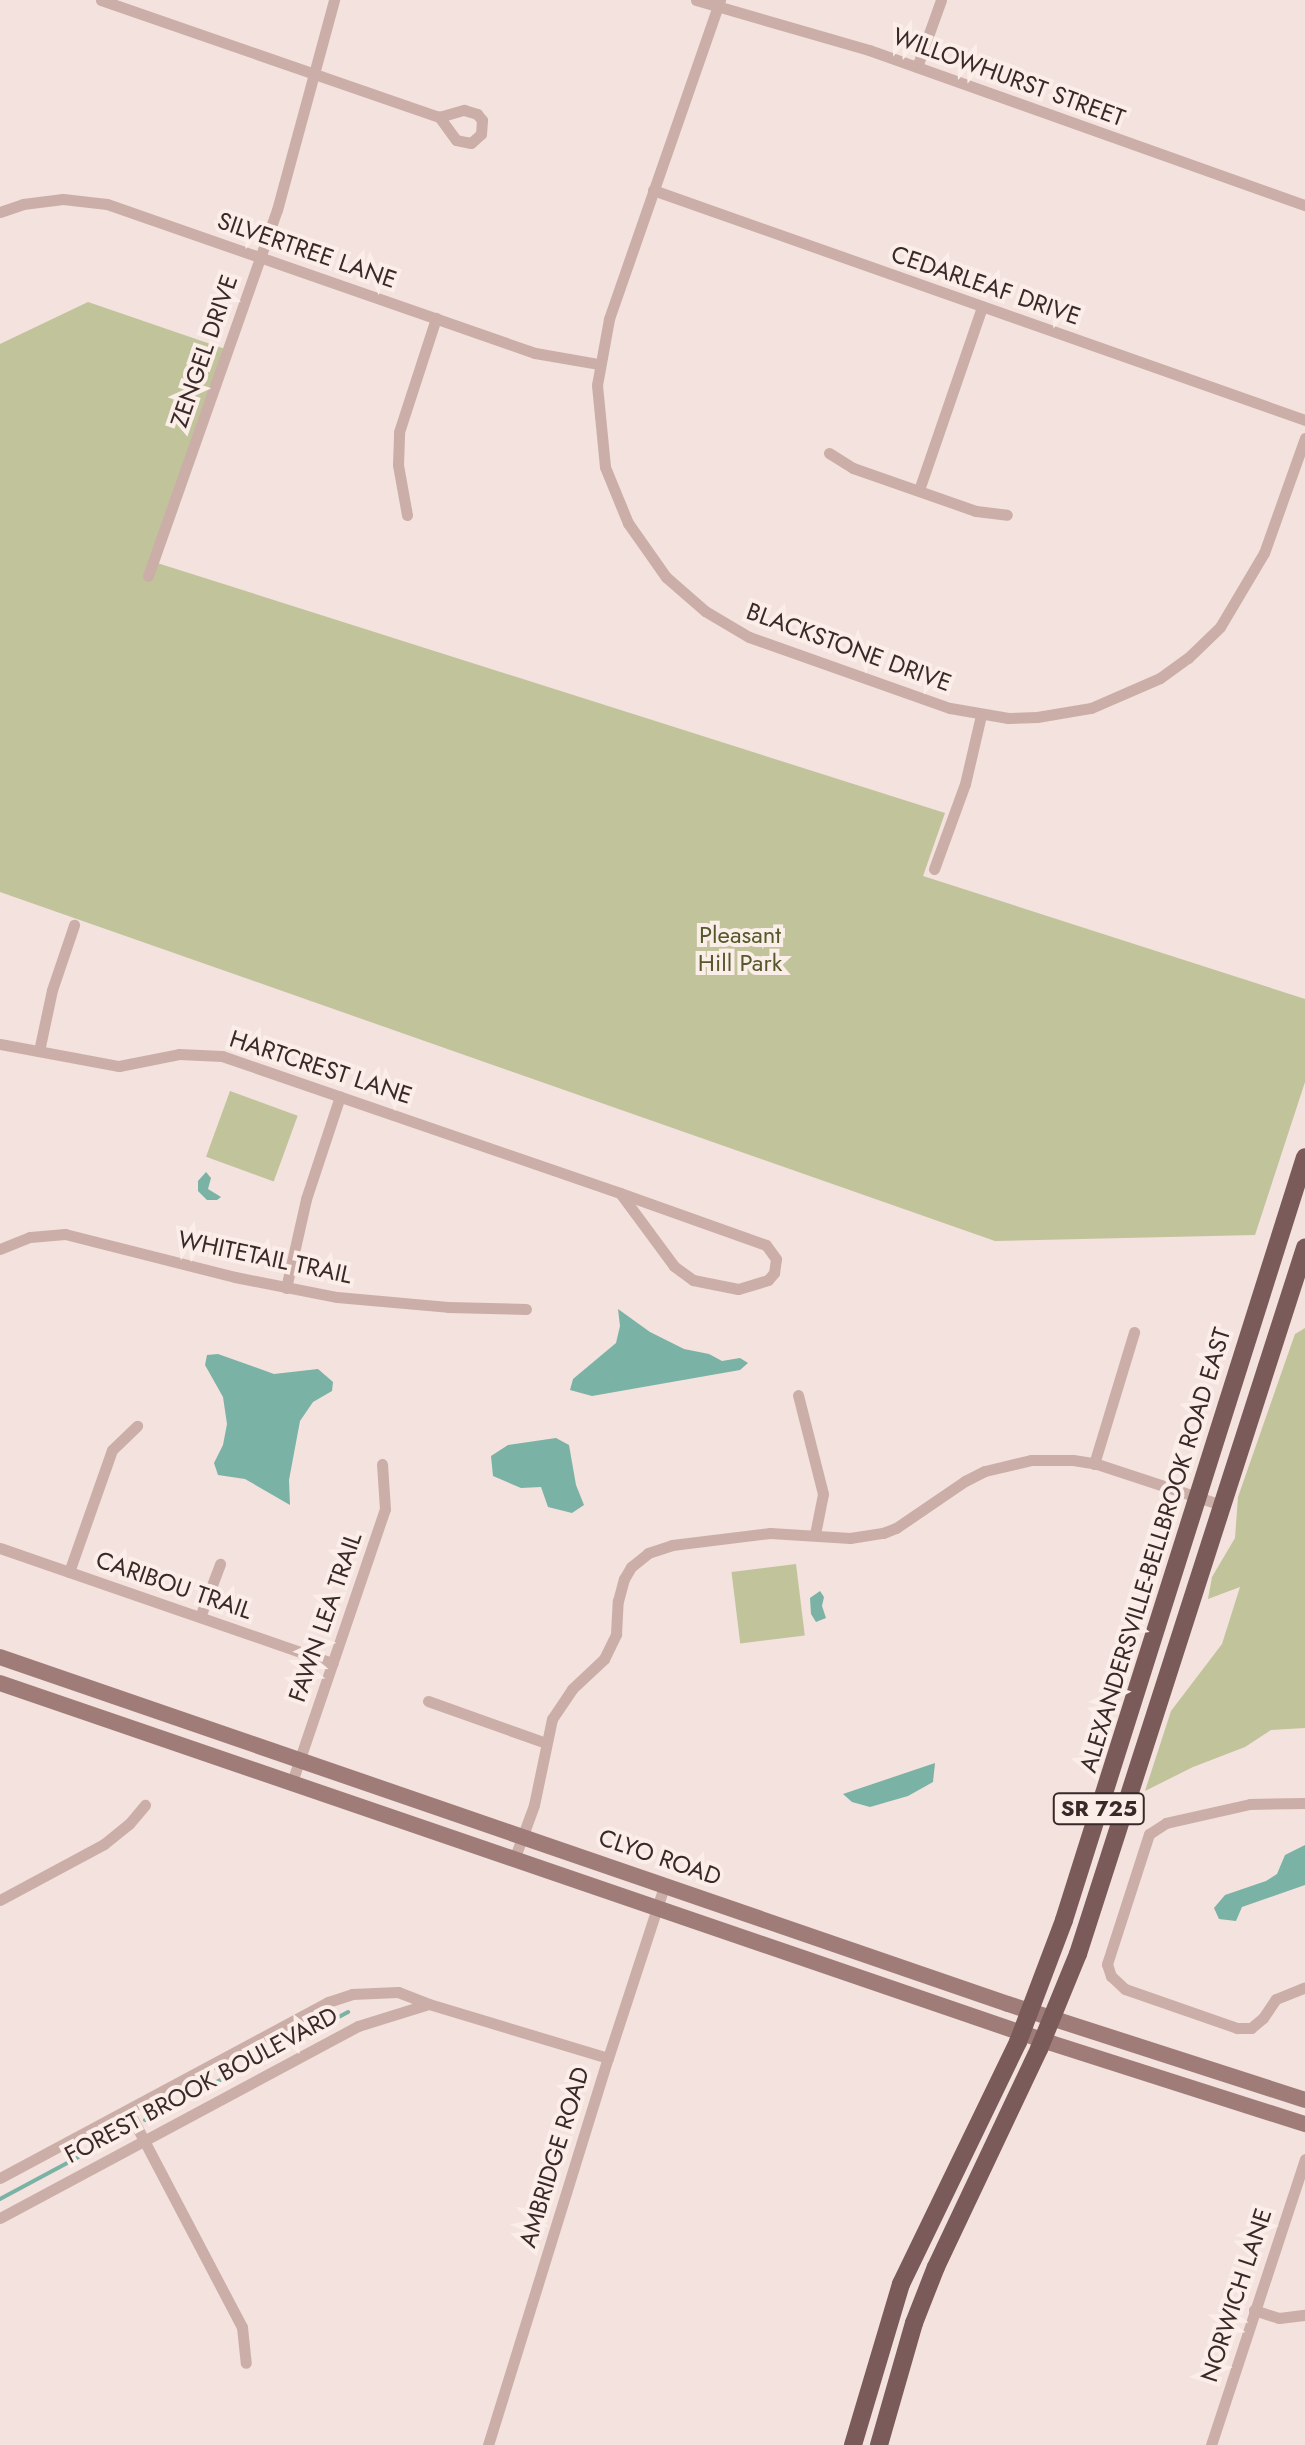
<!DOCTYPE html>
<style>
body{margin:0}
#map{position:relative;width:1305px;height:2445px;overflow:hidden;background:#f3e2dd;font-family:Jost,sans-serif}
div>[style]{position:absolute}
.green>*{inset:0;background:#c1c39b;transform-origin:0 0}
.water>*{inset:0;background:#7ab2a5}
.stream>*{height:4px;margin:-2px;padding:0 2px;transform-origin:2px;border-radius:2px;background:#7ab2a5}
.street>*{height:11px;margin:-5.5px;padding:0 5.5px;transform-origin:5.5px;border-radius:5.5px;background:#ccaea8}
.secondary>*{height:16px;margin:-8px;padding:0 8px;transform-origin:8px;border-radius:8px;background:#a07c79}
.primary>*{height:18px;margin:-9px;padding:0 9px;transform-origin:9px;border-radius:9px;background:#7b5b59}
span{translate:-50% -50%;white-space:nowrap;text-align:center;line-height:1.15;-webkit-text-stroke:8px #fbeee9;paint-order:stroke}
.shield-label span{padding:2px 6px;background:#fbeee9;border:2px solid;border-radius:6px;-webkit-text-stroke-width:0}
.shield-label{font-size:22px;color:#392928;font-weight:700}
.street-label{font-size:24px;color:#392928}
.park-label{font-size:24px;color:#54582b}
</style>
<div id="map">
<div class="green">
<i style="clip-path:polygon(88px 302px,228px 350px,154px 562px,945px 813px,923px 876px,1305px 999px,1305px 1082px,1255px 1235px,995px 1241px,0 892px,0 344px)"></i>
<i style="left:230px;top:1091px;width:72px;height:70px;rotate:20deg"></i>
<i style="clip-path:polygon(1305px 1328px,1305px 1728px,1271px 1730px,1245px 1747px,1193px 1767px,1145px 1791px,1171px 1711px,1222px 1644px,1240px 1587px,1208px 1599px,1212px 1577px,1235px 1538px,1238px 1497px,1295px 1334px)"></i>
<i style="left:796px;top:1564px;width:72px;height:65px;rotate:83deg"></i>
</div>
<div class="water">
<i style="clip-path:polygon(206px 1172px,211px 1178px,208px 1189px,221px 1197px,217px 1200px,207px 1200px,198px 1191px,198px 1181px)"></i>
<i style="clip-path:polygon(618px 1309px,650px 1332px,684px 1349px,709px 1354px,722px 1361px,740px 1358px,748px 1363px,740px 1370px,592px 1396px,570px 1390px,573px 1379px,616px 1343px,620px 1326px)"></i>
<i style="clip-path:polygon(218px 1354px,274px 1374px,318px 1369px,333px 1382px,332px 1391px,313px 1402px,300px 1421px,289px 1480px,290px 1505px,245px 1479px,218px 1475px,214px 1463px,223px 1445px,227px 1424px,223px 1397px,205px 1365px,207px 1355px)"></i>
<i style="clip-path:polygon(556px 1438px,569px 1445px,576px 1485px,584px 1505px,572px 1513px,548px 1507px,541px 1487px,521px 1488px,493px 1476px,491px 1456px,508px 1445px)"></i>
<i style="clip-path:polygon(820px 1591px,824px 1597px,822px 1606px,826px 1618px,816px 1622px,811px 1614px,810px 1598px)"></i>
<i style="clip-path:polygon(935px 1763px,933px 1782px,908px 1796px,870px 1807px,852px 1802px,843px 1794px)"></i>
<i style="clip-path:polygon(1305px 1845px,1305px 1885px,1242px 1907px,1236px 1921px,1219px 1919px,1214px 1908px,1225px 1895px,1266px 1881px,1277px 1874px,1285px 1855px)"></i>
</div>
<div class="stream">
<i style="left:145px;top:2120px;width:230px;rotate:-28deg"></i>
<i style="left:0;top:2199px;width:144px;rotate:-28.2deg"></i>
</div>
<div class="street">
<i style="left:101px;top:0;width:358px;rotate:19.1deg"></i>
<i style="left:696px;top:0;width:180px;rotate:16.1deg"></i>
<i style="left:869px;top:50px;width:463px;rotate:19.6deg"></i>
<i style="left:720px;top:0;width:338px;rotate:109.2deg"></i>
<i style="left:609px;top:319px;width:67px;rotate:100.3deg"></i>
<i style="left:597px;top:385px;width:82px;rotate:84.4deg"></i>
<i style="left:605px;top:467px;width:61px;rotate:67.7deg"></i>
<i style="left:628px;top:523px;width:66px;rotate:54.9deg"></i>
<i style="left:666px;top:577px;width:52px;rotate:41.1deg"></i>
<i style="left:705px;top:611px;width:51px;rotate:30.6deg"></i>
<i style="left:749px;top:637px;width:213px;rotate:19.5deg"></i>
<i style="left:950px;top:708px;width:59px;rotate:9.8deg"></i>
<i style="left:1008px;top:718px;width:29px;rotate:-2deg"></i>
<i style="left:1037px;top:717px;width:55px;rotate:-9.5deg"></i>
<i style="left:1091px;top:708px;width:75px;rotate:-23.5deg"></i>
<i style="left:1160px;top:678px;width:34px;rotate:-36deg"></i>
<i style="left:1188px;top:658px;width:45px;rotate:-44.1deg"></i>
<i style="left:1220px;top:627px;width:86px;rotate:-59.3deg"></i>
<i style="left:1264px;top:553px;width:122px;rotate:-70.4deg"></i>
<i style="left:917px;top:67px;width:71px;rotate:-70.3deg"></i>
<i style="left:464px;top:110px;width:14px;rotate:17deg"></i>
<i style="left:477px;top:114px;width:8px;rotate:50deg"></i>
<i style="left:482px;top:120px;width:14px;rotate:94deg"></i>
<i style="left:481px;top:134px;width:13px;rotate:138deg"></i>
<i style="left:471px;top:143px;width:15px;rotate:-169deg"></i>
<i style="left:456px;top:140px;width:29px;rotate:-126deg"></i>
<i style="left:439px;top:117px;width:26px;rotate:-16deg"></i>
<i style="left:653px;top:190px;width:691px;rotate:19.43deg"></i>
<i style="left:0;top:212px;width:24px;rotate:-19deg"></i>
<i style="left:23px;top:204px;width:40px;rotate:-7.1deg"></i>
<i style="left:63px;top:199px;width:44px;rotate:6.5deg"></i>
<i style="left:107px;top:204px;width:453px;rotate:19.2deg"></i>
<i style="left:535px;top:353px;width:65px;rotate:9.8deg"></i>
<i style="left:829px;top:453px;width:28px;rotate:32deg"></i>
<i style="left:853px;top:468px;width:130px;rotate:19.3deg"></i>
<i style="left:976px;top:511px;width:31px;rotate:7deg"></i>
<i style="left:919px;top:490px;width:194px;rotate:-71deg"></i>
<i style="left:407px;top:515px;width:51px;rotate:-100.2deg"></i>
<i style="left:398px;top:465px;width:33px;rotate:-88deg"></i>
<i style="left:399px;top:432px;width:120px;rotate:-72deg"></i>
<i style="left:148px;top:576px;width:388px;rotate:-70.6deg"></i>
<i style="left:277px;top:210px;width:218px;rotate:-74.8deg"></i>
<i style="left:934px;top:869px;width:90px;rotate:-70deg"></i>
<i style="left:965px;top:784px;width:71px;rotate:-76.9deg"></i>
<i style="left:0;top:1044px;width:121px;rotate:10.5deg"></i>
<i style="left:119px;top:1066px;width:61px;rotate:-11.3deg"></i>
<i style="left:179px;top:1054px;width:43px;rotate:2.7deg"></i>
<i style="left:222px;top:1056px;width:421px;rotate:19deg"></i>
<i style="left:39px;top:1051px;width:62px;rotate:-78deg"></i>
<i style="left:52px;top:990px;width:69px;rotate:-71.3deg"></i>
<i style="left:620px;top:1193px;width:155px;rotate:19.6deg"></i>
<i style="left:766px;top:1245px;width:17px;rotate:54deg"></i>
<i style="left:776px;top:1259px;width:14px;rotate:98deg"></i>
<i style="left:774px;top:1273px;width:9px;rotate:131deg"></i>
<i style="left:768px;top:1280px;width:31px;rotate:163deg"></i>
<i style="left:738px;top:1289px;width:46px;rotate:-168.7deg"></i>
<i style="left:693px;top:1280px;width:24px;rotate:-144deg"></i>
<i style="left:674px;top:1266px;width:91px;rotate:-126.5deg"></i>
<i style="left:0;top:1249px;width:32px;rotate:-22deg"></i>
<i style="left:30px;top:1237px;width:35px;rotate:-5deg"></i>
<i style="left:65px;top:1234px;width:175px;rotate:14.2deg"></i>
<i style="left:235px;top:1277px;width:104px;rotate:11.1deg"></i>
<i style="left:337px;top:1297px;width:111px;rotate:5.1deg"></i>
<i style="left:448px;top:1307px;width:78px;rotate:1.5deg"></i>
<i style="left:286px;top:1288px;width:91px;rotate:-77.3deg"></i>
<i style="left:306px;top:1199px;width:108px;rotate:-71.7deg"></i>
<i style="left:798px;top:1395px;width:102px;rotate:75.8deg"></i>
<i style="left:823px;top:1494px;width:41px;rotate:101.3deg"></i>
<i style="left:1094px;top:1464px;width:138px;rotate:-73.1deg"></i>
<i style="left:0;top:1548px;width:352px;rotate:19.1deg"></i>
<i style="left:69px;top:1572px;width:129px;rotate:-70.6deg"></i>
<i style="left:112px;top:1450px;width:35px;rotate:-44deg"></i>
<i style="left:200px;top:1617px;width:57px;rotate:-69.3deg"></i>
<i style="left:428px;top:1701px;width:125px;rotate:19.6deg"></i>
<i style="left:292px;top:1782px;width:288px;rotate:-71.2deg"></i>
<i style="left:385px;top:1509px;width:45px;rotate:-93.8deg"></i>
<i style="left:1305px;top:1803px;width:55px;rotate:179deg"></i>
<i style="left:1250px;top:1804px;width:86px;rotate:167.3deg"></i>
<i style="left:1166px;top:1823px;width:20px;rotate:147deg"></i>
<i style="left:1149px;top:1834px;width:137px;rotate:107.9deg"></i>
<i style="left:1107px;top:1964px;width:13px;rotate:72deg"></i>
<i style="left:1111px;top:1976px;width:19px;rotate:43deg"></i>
<i style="left:1125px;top:1989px;width:119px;rotate:19.2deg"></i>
<i style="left:1237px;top:2028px;width:14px"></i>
<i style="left:1251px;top:2028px;width:16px;rotate:-40deg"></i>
<i style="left:1263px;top:2018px;width:23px;rotate:-56deg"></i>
<i style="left:1276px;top:1999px;width:31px;rotate:-22deg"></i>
<i style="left:515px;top:1857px;width:55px;rotate:-69.9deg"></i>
<i style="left:534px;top:1805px;width:88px;rotate:-78.2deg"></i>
<i style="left:552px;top:1719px;width:36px;rotate:-56deg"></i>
<i style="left:572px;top:1689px;width:44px;rotate:-43.2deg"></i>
<i style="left:604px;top:1659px;width:28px;rotate:-64deg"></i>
<i style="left:616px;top:1634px;width:33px;rotate:-87deg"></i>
<i style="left:618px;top:1601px;width:23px;rotate:-75deg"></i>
<i style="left:624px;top:1579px;width:14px;rotate:-60deg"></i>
<i style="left:631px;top:1567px;width:22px;rotate:-39deg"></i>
<i style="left:648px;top:1553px;width:25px;rotate:-18deg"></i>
<i style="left:672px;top:1545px;width:99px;rotate:-7deg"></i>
<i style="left:770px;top:1533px;width:80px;rotate:3.6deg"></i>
<i style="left:850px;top:1538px;width:33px;rotate:-9deg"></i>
<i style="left:883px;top:1533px;width:14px;rotate:-21deg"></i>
<i style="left:896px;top:1528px;width:83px;rotate:-34.3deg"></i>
<i style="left:965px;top:1481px;width:22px;rotate:-27deg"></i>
<i style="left:985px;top:1471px;width:47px;rotate:-13.4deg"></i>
<i style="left:1031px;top:1460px;width:42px"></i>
<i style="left:1073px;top:1460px;width:24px;rotate:9deg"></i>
<i style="left:1097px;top:1464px;width:132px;rotate:18.2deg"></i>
<i style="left:0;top:1900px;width:118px;rotate:-28.3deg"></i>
<i style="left:104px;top:1844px;width:32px;rotate:-39deg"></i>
<i style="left:129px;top:1824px;width:25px;rotate:-50deg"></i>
<i style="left:128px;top:2110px;width:245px;rotate:62.3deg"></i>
<i style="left:242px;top:2327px;width:36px;rotate:84deg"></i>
<i style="left:0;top:2178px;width:372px;rotate:-28.2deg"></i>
<i style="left:328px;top:2002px;width:25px;rotate:-18deg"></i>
<i style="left:352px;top:1994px;width:46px;rotate:-2.5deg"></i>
<i style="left:398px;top:1992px;width:33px;rotate:21deg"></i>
<i style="left:429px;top:2004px;width:187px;rotate:16.8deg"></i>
<i style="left:0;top:2218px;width:406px;rotate:-28.2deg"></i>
<i style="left:358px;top:2026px;width:74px;rotate:-17.2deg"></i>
<i style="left:1254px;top:2310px;width:26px;rotate:18deg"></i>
<i style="left:1279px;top:2318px;width:26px;rotate:-7deg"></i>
<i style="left:488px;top:2445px;width:405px;rotate:-72.8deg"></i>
<i style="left:608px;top:2058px;width:183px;rotate:-71.9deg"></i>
<i style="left:1211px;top:2445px;width:301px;rotate:-71.8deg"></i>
</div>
<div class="secondary">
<i style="left:0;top:1657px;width:1066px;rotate:19deg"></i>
<i style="left:1008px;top:2004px;width:312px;rotate:17.9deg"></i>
<i style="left:0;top:1683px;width:1111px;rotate:18.91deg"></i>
<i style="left:1051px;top:2043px;width:267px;rotate:17.7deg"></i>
</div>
<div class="primary">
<i style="left:853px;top:2445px;width:168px;rotate:-73.4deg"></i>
<i style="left:901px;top:2284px;width:269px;rotate:-64.2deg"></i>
<i style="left:1018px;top:2042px;width:130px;rotate:-69.3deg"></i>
<i style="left:1064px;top:1920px;width:800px;rotate:-72.47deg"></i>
<i style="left:879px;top:2445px;width:127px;rotate:-74deg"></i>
<i style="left:914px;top:2323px;width:60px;rotate:-68.6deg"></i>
<i style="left:936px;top:2267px;width:241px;rotate:-64.7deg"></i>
<i style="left:1039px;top:2049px;width:103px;rotate:-67.7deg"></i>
<i style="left:1078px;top:1954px;width:742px;rotate:-72.18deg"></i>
</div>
<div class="shield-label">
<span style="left:1099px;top:1809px">SR 725</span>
</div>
<div class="street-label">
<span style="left:1009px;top:77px;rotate:20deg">WILLOWHURST STREET</span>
<span style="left:307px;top:250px;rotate:19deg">SILVERTREE LANE</span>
<span style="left:986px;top:285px;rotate:19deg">CEDARLEAF DRIVE</span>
<span style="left:204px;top:351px;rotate:-71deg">ZENGEL DRIVE</span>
<span style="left:849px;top:647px;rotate:20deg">BLACKSTONE DRIVE</span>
<span style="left:321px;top:1067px;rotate:18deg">HARTCREST LANE</span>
<span style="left:265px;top:1257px;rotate:12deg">WHITETAIL TRAIL</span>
<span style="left:1155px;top:1550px;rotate:-73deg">ALEXANDERSVILLE-BELLBROOK ROAD EAST</span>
<span style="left:174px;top:1585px;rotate:19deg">CARIBOU TRAIL</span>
<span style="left:325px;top:1617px;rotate:-71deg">FAWN LEA TRAIL</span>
<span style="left:660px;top:1857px;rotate:19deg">CLYO ROAD</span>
<span style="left:201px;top:2085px;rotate:-28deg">FOREST BROOK BOULEVARD</span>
<span style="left:554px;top:2157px;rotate:-73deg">AMBRIDGE ROAD</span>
<span style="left:1236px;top:2295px;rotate:-72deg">NORWICH LANE</span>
</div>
<div class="park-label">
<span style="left:740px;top:949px">Pleasant<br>Hill Park</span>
</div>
</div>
